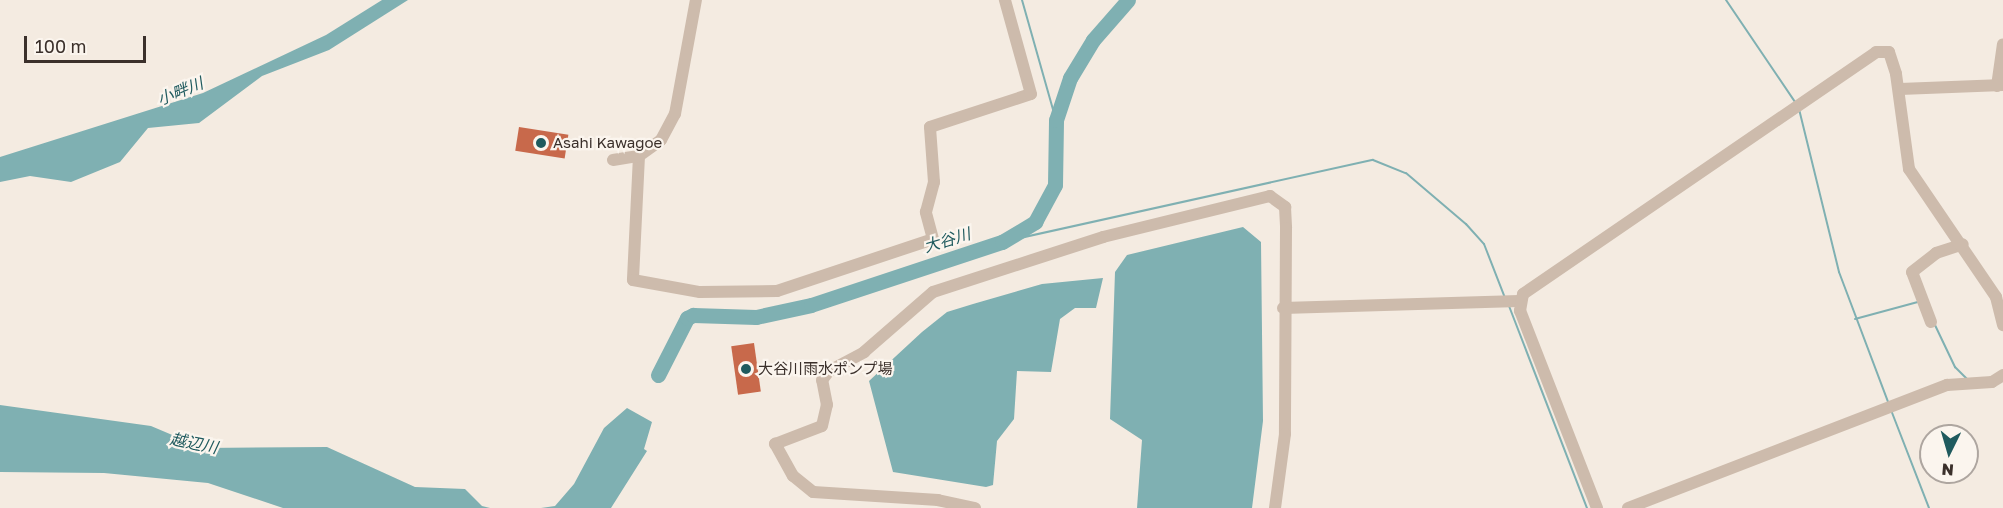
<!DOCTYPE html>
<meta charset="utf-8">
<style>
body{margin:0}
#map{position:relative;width:2003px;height:508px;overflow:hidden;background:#f4ebe1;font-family:"Golos Text","Noto Sans JP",sans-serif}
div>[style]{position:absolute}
.water>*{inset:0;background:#7fb0b2}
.stream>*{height:2px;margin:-1px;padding:0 1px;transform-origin:1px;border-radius:1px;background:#7fb0b2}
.river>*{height:15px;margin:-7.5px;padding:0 7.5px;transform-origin:7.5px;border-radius:7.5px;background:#7fb0b2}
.building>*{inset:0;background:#c8694b;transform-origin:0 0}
.minor>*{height:12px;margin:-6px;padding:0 6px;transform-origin:6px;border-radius:6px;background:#cdbbac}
.dots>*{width:16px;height:16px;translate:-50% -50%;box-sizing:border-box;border:3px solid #fbf5ee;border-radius:50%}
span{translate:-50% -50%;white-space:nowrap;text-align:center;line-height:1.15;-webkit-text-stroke:4.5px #fbf5ee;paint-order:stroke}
.poi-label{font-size:15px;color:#3b302b}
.left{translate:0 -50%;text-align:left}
.water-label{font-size:16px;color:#1f5a5e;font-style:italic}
.north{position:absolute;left:1919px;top:424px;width:60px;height:60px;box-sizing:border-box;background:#fbf5ee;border:2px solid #aea6a0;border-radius:50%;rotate:185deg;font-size:16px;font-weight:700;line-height:24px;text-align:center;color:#3b302b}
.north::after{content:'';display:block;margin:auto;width:21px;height:27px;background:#1f5a5e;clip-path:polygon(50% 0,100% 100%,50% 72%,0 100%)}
.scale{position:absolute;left:24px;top:36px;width:122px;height:27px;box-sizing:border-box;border:3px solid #3b302b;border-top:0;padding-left:8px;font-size:18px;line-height:21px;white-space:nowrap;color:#3b302b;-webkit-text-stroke:4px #fbf5ee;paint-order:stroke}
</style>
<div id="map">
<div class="water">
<i style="clip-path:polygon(382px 0,408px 0,329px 50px,262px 76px,199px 123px,148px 128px,120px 162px,71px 182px,30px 176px,0 182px,0 157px,203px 93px,326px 35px)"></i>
<i style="clip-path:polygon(1243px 227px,1261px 242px,1263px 421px,1252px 508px,1137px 508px,1142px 440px,1110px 419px,1115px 272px,1127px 255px)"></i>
<i style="clip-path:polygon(1103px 278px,1096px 308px,1075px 308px,1060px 319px,1051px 372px,1017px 371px,1014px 419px,997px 441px,993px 485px,986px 487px,893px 472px,869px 381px,922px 332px,947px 312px,973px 304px,1042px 284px)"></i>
<i style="clip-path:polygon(0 405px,151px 426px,203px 448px,327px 447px,415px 487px,465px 489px,482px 506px,490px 508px,283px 508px,208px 483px,104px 473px,0 472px)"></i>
<i style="clip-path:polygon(627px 408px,652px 422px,644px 449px,647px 451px,611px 508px,541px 508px,555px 506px,574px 484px,604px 428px)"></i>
</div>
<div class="stream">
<i style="left:1022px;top:0;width:125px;rotate:74.2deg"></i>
<i style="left:1726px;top:0;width:123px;rotate:55.9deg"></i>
<i style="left:1799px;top:109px;width:168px;rotate:76.2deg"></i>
<i style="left:1839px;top:272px;width:139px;rotate:69.3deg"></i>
<i style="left:1002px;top:242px;width:380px;rotate:-12.5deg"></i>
<i style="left:1373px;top:160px;width:35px;rotate:22deg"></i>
<i style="left:1406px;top:173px;width:79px;rotate:40.4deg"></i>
<i style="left:1466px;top:224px;width:27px;rotate:48deg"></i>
<i style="left:1484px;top:244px;width:58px;rotate:68.7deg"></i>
<i style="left:1509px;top:306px;width:217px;rotate:68.9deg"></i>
<i style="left:1855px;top:319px;width:65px;rotate:-15.1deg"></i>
<i style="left:1934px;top:323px;width:49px;rotate:64.5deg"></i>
<i style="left:1955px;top:367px;width:17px;rotate:45deg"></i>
<i style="left:1891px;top:410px;width:105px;rotate:68.8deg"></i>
</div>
<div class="river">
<i style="left:658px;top:375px;width:64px;rotate:-63deg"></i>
<i style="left:687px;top:318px;width:7px;rotate:-27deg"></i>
<i style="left:693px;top:315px;width:63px;rotate:1.8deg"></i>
<i style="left:756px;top:317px;width:56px;rotate:-12.3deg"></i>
<i style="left:811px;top:305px;width:201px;rotate:-18.3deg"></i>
<i style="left:1002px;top:242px;width:39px;rotate:-31deg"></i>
<i style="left:1035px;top:222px;width:42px;rotate:-61.6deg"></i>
<i style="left:1055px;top:185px;width:65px;rotate:-89.1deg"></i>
<i style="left:1056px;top:120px;width:44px;rotate:-71.6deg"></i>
<i style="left:1070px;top:78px;width:44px;rotate:-58.8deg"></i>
<i style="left:1093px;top:40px;width:53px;rotate:-48.8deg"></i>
</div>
<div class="building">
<i style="left:519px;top:127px;width:50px;height:24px;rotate:9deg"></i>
<i style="left:754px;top:343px;width:49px;height:23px;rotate:82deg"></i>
</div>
<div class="minor">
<i style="left:1997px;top:86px;width:42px;rotate:-81.9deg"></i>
<i style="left:1900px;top:89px;width:103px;rotate:-2.2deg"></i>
<i style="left:639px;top:156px;width:124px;rotate:92.8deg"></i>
<i style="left:633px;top:280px;width:68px;rotate:10.2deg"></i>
<i style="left:700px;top:292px;width:77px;rotate:-0.7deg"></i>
<i style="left:777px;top:291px;width:164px;rotate:-18.4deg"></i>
<i style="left:933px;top:239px;width:28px;rotate:-105deg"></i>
<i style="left:926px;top:212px;width:31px;rotate:-75deg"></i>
<i style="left:934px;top:182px;width:55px;rotate:-94.2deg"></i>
<i style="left:930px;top:127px;width:106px;rotate:-18.1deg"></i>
<i style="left:1031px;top:94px;width:98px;rotate:-105.5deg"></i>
<i style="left:613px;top:160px;width:26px;rotate:-9deg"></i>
<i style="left:639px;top:156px;width:27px;rotate:-36deg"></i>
<i style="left:661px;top:140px;width:30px;rotate:-62deg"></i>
<i style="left:675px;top:114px;width:116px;rotate:-79.6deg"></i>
<i style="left:1283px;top:308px;width:236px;rotate:-1.7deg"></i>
<i style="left:1931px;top:322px;width:53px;rotate:-110.8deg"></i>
<i style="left:1912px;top:272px;width:31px;rotate:-38deg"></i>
<i style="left:1936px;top:253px;width:28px;rotate:-18deg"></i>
<i style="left:975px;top:508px;width:38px;rotate:-168deg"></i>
<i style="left:938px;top:500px;width:125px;rotate:-176.3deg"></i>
<i style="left:813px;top:492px;width:26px;rotate:-141deg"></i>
<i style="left:793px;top:476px;width:37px;rotate:-119deg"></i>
<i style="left:775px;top:444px;width:50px;rotate:-21deg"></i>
<i style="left:822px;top:426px;width:22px;rotate:-77deg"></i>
<i style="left:827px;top:405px;width:25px;rotate:-101deg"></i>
<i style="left:822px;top:380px;width:11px;rotate:-52deg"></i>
<i style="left:829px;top:371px;width:40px;rotate:-28deg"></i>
<i style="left:864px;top:352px;width:91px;rotate:-41deg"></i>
<i style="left:933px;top:292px;width:179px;rotate:-17.9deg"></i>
<i style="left:1103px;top:237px;width:172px;rotate:-13.8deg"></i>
<i style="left:1270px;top:196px;width:19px;rotate:36deg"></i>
<i style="left:1285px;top:207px;width:21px;rotate:87deg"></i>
<i style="left:1286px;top:228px;width:206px;rotate:90.3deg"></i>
<i style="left:1285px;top:434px;width:75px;rotate:97.7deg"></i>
<i style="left:1597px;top:508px;width:212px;rotate:-111.3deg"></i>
<i style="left:1520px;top:311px;width:17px;rotate:-80deg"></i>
<i style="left:1523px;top:294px;width:428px;rotate:-34.4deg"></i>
<i style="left:1876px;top:52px;width:13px"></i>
<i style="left:1889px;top:52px;width:23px;rotate:72deg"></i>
<i style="left:1896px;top:74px;width:96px;rotate:82.2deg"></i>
<i style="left:1909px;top:169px;width:155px;rotate:55.8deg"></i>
<i style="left:1996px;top:297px;width:29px;rotate:76deg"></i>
<i style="left:1628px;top:508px;width:342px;rotate:-21.1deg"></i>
<i style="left:1947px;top:385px;width:45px;rotate:-3.8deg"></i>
<i style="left:1992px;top:382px;width:13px;rotate:-32deg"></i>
</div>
<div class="dots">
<i style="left:541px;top:143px;background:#1f5a5e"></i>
<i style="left:746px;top:369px;background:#1f5a5e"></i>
</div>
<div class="poi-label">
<span class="left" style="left:553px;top:143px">Asahi Kawagoe</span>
<span class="left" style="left:758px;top:369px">大谷川雨水ポンプ場</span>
</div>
<div class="water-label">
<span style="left:180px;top:91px;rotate:-22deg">小畔川</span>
<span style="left:947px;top:240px;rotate:-17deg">大谷川</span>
<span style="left:194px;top:443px;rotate:11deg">越辺川</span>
</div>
<div class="north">N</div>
<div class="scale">100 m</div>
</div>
